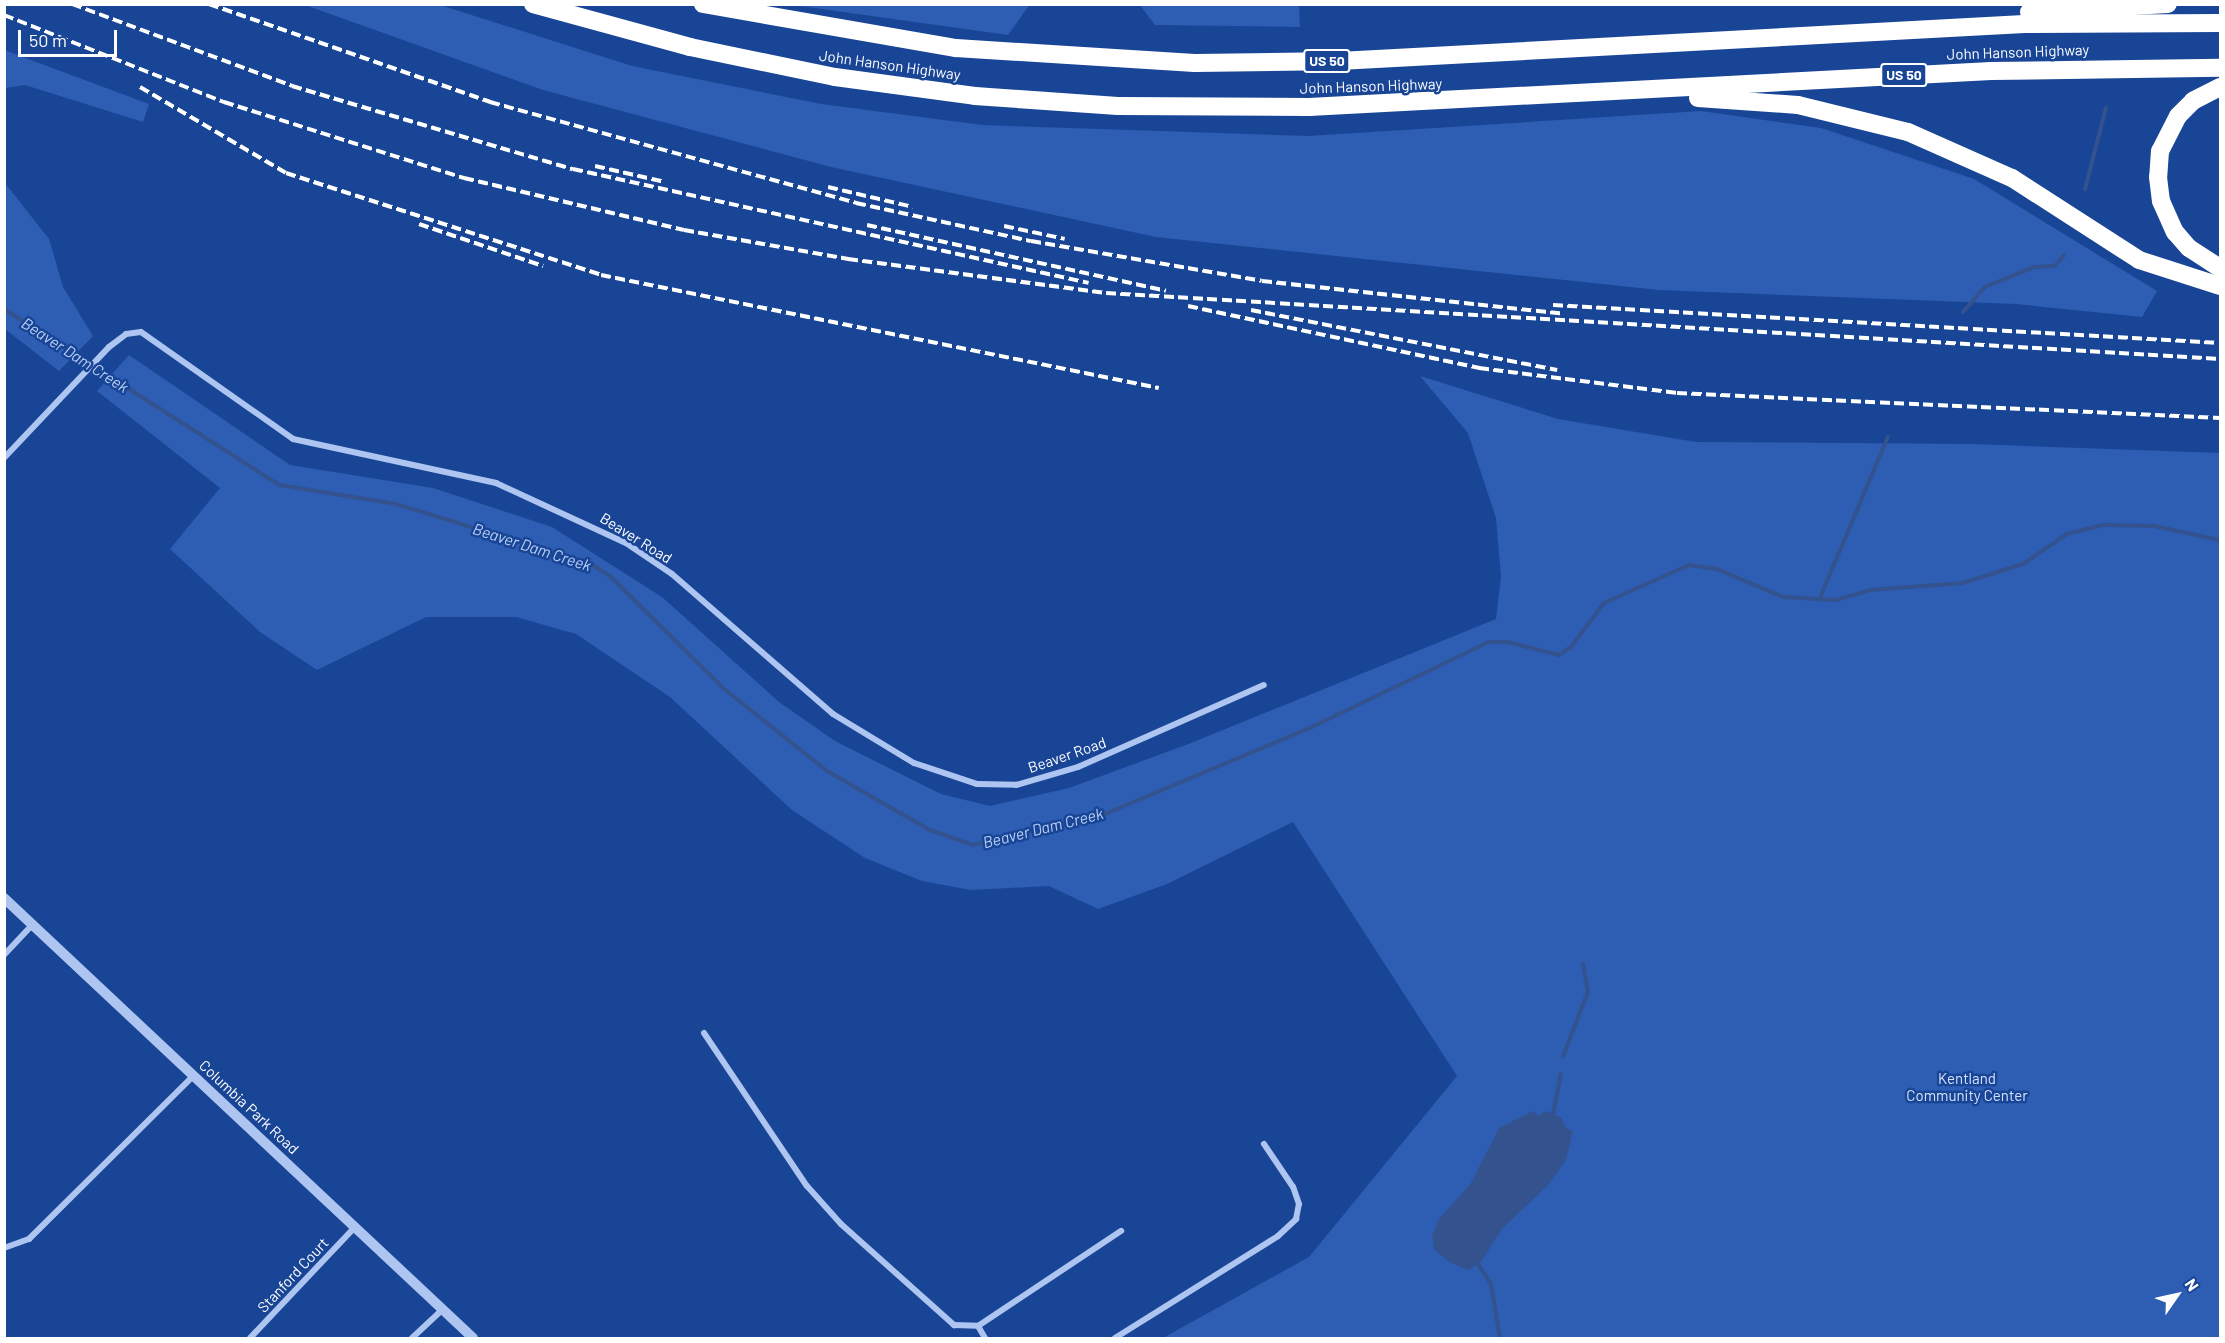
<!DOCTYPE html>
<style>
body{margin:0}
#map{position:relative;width:2225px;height:1343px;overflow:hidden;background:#194596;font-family:Barlow,sans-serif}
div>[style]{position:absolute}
.green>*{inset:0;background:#2d5eb4}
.water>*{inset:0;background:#33528e}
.stream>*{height:4px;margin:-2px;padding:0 2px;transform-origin:2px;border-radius:2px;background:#33528e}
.minor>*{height:6px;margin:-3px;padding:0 3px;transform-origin:3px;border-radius:3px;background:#adc5f0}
.tertiary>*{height:10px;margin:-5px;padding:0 5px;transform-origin:5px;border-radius:5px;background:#adc5f0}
.motorway>*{height:18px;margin:-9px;padding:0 9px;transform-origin:9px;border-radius:9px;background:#fff}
.rail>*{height:4px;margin-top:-2px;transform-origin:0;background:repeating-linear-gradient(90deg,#fff 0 10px,transparent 0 14.5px)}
span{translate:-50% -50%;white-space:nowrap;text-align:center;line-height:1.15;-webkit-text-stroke:5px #194596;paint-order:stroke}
.shield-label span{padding:2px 4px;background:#194596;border:2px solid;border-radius:4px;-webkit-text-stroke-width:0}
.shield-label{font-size:14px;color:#fff;font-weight:700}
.street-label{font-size:15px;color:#fff}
.park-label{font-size:15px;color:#d4e2fb}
.water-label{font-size:16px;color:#b9d0f7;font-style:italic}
.frame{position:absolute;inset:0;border:6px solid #fff;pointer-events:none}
.north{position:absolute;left:2147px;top:1265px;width:60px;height:60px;-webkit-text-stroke:4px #194596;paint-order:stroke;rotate:56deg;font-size:16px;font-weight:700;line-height:24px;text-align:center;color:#fff}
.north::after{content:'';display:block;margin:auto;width:21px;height:27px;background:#fff;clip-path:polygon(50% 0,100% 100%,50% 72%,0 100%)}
.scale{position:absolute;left:18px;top:30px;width:99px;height:27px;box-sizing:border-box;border:3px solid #fff;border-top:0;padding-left:8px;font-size:18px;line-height:21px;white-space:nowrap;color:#fff;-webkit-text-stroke:4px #194596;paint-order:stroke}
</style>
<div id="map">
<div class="green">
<i style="clip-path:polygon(1030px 4px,1008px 35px,793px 5px,794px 4px)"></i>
<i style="clip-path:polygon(305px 5px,440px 5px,632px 66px,821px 104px,982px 125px,1308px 136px,1701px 111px,1821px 128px,1974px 179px,2157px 291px,2142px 317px,2016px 304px,1659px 290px,1156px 237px,831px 167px,543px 90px)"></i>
<i style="clip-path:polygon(1140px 5px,1299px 5px,1300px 27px,1155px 25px)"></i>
<i style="clip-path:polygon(4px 50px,149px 104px,143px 122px,25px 85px,5px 88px)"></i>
<i style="clip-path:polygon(5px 183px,49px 239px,63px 287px,93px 336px,59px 371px,5px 329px)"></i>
<i style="clip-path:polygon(129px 355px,290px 465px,433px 488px,552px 527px,662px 597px,779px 702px,835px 741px,941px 794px,990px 806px,1069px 788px,1191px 743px,1496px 619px,1501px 577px,1496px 518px,1468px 433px,1420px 376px,1558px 419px,1696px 442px,1972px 444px,2220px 453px,2220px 1338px,1163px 1338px,1309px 1257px,1457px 1076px,1293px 822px,1167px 884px,1098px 909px,1049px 886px,971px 890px,922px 881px,865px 858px,792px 810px,670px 697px,576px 634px,516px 617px,426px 617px,317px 670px,260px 632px,170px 549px,220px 488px,97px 391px)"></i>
</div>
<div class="water">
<i style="clip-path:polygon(1533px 1111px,1539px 1116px,1545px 1111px,1562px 1118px,1565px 1127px,1573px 1131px,1566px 1160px,1549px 1184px,1502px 1229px,1481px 1262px,1468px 1270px,1449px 1262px,1434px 1249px,1432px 1236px,1439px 1219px,1471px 1183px,1499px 1128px)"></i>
</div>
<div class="stream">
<i style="left:2085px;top:189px;width:84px;rotate:-75.5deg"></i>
<i style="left:4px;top:309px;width:326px;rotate:32.6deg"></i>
<i style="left:279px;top:485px;width:119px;rotate:9.2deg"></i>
<i style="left:396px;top:504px;width:202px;rotate:17deg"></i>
<i style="left:589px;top:563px;width:25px;rotate:32deg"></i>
<i style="left:610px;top:576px;width:159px;rotate:44.7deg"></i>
<i style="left:723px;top:688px;width:133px;rotate:38.6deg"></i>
<i style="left:827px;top:771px;width:119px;rotate:29.8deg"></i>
<i style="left:930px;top:830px;width:46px;rotate:19.2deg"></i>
<i style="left:973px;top:845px;width:128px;rotate:-12.6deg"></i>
<i style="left:1098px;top:817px;width:232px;rotate:-22.8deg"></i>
<i style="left:1312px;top:727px;width:196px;rotate:-25.7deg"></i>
<i style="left:1489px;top:642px;width:19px"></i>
<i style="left:1508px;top:642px;width:53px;rotate:14.3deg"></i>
<i style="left:1559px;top:655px;width:14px;rotate:-34deg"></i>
<i style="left:1571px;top:647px;width:55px;rotate:-53.1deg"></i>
<i style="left:1604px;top:603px;width:93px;rotate:-24.1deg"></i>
<i style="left:1689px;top:565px;width:28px;rotate:8deg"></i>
<i style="left:1717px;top:569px;width:72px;rotate:23deg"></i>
<i style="left:1783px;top:597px;width:53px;rotate:3.2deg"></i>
<i style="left:1836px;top:600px;width:36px;rotate:-16deg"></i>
<i style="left:1871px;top:590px;width:92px;rotate:-4.4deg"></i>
<i style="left:1963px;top:583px;width:63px;rotate:-17.6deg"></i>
<i style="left:2023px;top:564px;width:53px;rotate:-34.3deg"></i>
<i style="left:2067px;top:534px;width:37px;rotate:-14deg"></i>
<i style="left:2103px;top:525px;width:51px;rotate:1.1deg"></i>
<i style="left:2154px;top:526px;width:67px;rotate:12deg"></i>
<i style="left:1963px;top:312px;width:33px;rotate:-49deg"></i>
<i style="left:1985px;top:287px;width:53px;rotate:-22.2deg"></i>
<i style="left:2034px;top:267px;width:21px;rotate:-3deg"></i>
<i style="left:2055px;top:266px;width:14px;rotate:-51deg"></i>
<i style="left:1819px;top:600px;width:177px;rotate:-67.1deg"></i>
<i style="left:1563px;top:1056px;width:69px;rotate:-68.7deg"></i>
<i style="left:1588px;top:992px;width:29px;rotate:-100deg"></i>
<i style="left:1553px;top:1114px;width:41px;rotate:-78.7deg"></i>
<i style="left:1478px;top:1264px;width:24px;rotate:57deg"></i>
<i style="left:1491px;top:1284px;width:55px;rotate:80.5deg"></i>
</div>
<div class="minor">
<i style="left:4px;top:458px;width:153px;rotate:-46.6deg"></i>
<i style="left:109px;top:347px;width:21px;rotate:-37deg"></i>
<i style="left:126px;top:334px;width:15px;rotate:-8deg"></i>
<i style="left:141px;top:332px;width:186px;rotate:35.1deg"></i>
<i style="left:293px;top:439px;width:208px;rotate:12.2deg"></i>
<i style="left:496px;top:483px;width:143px;rotate:24.8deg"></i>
<i style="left:626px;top:543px;width:55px;rotate:34deg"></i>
<i style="left:672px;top:574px;width:213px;rotate:41deg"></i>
<i style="left:833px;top:714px;width:95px;rotate:31.2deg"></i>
<i style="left:914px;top:763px;width:66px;rotate:18.4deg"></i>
<i style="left:977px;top:784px;width:39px;rotate:1deg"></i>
<i style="left:1016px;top:785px;width:65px;rotate:-16.2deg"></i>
<i style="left:1078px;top:767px;width:203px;rotate:-23.8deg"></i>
<i style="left:4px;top:955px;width:42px;rotate:-46.9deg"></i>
<i style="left:704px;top:1033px;width:184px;rotate:56.1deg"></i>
<i style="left:807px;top:1186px;width:51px;rotate:48.2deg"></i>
<i style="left:841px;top:1224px;width:152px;rotate:41.8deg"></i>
<i style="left:954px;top:1325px;width:24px;rotate:2deg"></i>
<i style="left:978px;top:1326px;width:172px;rotate:-33.6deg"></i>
<i style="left:4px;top:1248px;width:27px;rotate:-20deg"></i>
<i style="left:29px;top:1239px;width:233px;rotate:-44.8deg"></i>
<i style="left:978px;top:1326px;width:14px;rotate:60deg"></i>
<i style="left:250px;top:1338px;width:153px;rotate:-46.6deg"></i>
<i style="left:412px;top:1338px;width:41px;rotate:-43deg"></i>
<i style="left:1115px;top:1338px;width:192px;rotate:-32deg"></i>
<i style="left:1278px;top:1236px;width:25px;rotate:-43deg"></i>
<i style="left:1296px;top:1219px;width:15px;rotate:-79deg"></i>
<i style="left:1299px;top:1204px;width:18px;rotate:-109deg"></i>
<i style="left:1293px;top:1187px;width:52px;rotate:-124deg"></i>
</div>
<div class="tertiary">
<i style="left:4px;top:898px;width:643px;rotate:43.17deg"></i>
</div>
<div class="motorway">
<i style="left:533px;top:4px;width:163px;rotate:15.3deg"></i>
<i style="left:690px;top:47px;width:148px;rotate:11.7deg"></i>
<i style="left:835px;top:77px;width:141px;rotate:7.7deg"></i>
<i style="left:975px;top:96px;width:143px;rotate:4deg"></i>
<i style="left:1118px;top:106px;width:191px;rotate:0.3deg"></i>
<i style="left:1309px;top:107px;width:683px;rotate:-3.02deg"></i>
<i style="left:1991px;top:71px;width:229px;rotate:-0.8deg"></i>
<i style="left:703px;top:4px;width:257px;rotate:9.9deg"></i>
<i style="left:956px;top:48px;width:239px;rotate:3.6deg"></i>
<i style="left:1195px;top:63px;width:144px;rotate:-0.8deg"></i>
<i style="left:1339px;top:61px;width:686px;rotate:-3.09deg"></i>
<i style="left:2024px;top:24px;width:196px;rotate:-0.3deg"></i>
<i style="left:2029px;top:12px;width:139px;rotate:-3.3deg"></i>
<i style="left:2220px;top:87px;width:30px;rotate:153deg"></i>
<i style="left:2193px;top:101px;width:21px;rotate:135deg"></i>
<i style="left:2178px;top:116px;width:39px;rotate:117deg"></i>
<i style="left:2160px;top:151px;width:26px;rotate:94deg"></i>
<i style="left:2158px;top:177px;width:24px;rotate:83deg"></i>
<i style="left:2161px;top:201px;width:34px;rotate:66deg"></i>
<i style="left:2175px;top:232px;width:21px;rotate:49deg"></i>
<i style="left:2189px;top:248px;width:37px;rotate:33deg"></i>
<i style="left:1698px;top:98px;width:100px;rotate:4deg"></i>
<i style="left:1798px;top:105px;width:113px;rotate:13.8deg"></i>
<i style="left:1908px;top:132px;width:114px;rotate:23.9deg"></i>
<i style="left:2012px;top:178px;width:151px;rotate:32.8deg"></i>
<i style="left:2139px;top:260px;width:85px;rotate:17.8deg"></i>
</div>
<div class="rail">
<i style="left:72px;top:4px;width:235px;rotate:20.4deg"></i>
<i style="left:292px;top:86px;width:293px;rotate:16.5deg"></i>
<i style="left:573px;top:169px;width:528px;rotate:12.46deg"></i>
<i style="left:209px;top:4px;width:298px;rotate:19.2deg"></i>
<i style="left:490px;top:102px;width:380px;rotate:15.4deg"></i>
<i style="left:856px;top:203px;width:179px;rotate:12.3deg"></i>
<i style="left:1031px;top:241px;width:234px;rotate:9.8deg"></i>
<i style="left:1262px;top:281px;width:304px;rotate:6.2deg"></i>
<i style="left:4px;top:15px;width:237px;rotate:21.6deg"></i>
<i style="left:224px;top:102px;width:252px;rotate:17.6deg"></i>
<i style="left:464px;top:178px;width:226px;rotate:13.3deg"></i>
<i style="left:684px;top:230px;width:167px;rotate:10deg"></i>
<i style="left:848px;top:259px;width:260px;rotate:7.5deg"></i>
<i style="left:1106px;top:293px;width:1116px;rotate:3.39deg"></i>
<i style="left:140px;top:87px;width:169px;rotate:30.5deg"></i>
<i style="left:286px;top:173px;width:331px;rotate:17.9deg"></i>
<i style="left:601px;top:275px;width:569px;rotate:11.45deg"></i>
<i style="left:595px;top:166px;width:72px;rotate:12.9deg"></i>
<i style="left:828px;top:187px;width:87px;rotate:13.2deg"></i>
<i style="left:419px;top:224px;width:131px;rotate:18.7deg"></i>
<i style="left:867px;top:225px;width:306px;rotate:12.4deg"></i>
<i style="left:1004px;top:226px;width:62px;rotate:12deg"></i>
<i style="left:1553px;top:305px;width:668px;rotate:3.26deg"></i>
<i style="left:1188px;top:306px;width:298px;rotate:12deg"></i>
<i style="left:1479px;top:368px;width:200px;rotate:7.2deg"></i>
<i style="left:1677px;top:393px;width:544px;rotate:2.64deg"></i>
<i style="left:1251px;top:310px;width:312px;rotate:11.1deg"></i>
</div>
<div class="shield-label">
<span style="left:1327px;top:61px">US 50</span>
<span style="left:1904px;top:75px">US 50</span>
</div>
<div class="street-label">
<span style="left:2018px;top:52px;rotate:-2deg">John Hanson Highway</span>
<span style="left:890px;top:65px;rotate:8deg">John Hanson Highway</span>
<span style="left:1371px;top:86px;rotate:-2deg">John Hanson Highway</span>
<span style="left:636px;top:538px;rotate:32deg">Beaver Road</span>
<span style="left:1067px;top:755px;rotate:-19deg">Beaver Road</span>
<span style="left:249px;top:1107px;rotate:43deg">Columbia Park Road</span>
<span style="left:293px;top:1275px;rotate:-47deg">Stanford Court</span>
</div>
<div class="park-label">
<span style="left:1967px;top:1087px">Kentland<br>Community Center</span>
</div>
<div class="water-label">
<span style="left:75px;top:355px;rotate:33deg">Beaver Dam Creek</span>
<span style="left:532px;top:547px;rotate:18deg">Beaver Dam Creek</span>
<span style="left:1043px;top:828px;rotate:-14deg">Beaver Dam Creek</span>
</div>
<div class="frame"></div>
<div class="north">N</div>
<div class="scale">50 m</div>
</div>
